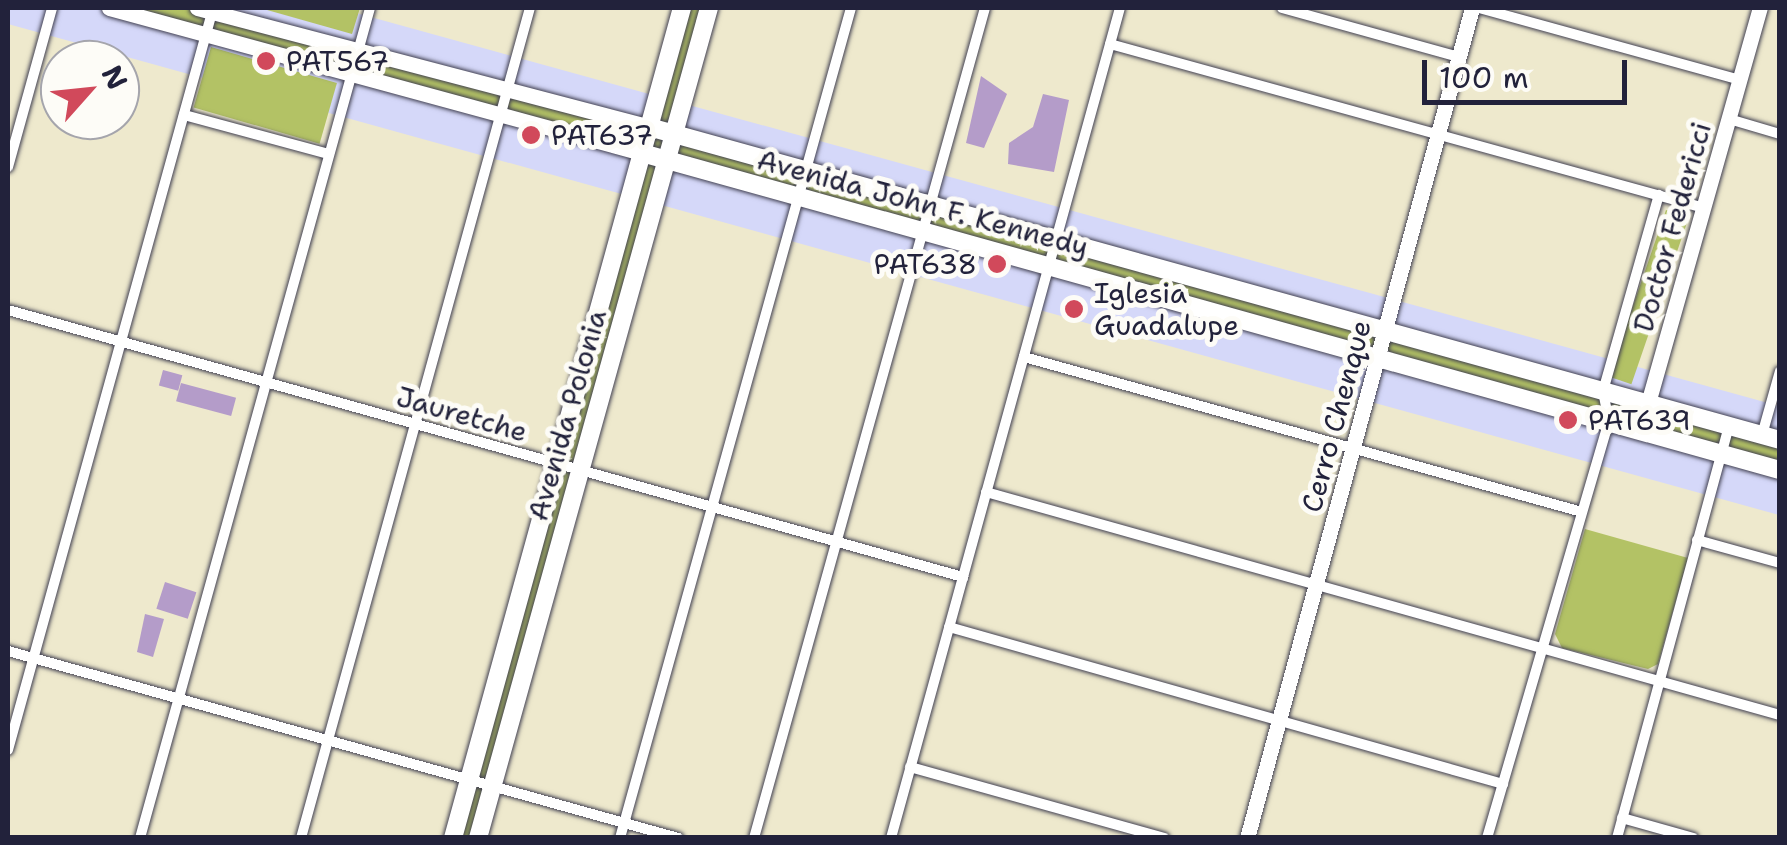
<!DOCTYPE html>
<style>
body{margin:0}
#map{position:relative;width:1787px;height:845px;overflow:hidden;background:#eee9cd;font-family:"Shantell Sans",sans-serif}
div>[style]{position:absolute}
.built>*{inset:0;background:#d5d8f9}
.green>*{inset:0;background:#b3c265;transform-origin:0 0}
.building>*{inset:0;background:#b49cc9;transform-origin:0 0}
.roads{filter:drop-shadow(0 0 2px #414051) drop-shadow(0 0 2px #414051)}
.street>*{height:10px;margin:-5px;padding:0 5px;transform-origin:5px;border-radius:5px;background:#fff}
.secondary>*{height:15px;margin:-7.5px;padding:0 7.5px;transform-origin:7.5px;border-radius:7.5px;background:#fff}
.primary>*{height:18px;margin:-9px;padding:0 9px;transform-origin:9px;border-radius:9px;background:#fff}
.dots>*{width:28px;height:28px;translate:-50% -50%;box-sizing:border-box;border:5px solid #fdfcf7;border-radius:50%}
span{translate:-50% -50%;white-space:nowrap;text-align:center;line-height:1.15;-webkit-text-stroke:10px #fdfcf7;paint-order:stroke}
.poi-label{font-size:28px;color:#22223b}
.left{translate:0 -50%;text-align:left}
.right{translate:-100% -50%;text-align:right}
.street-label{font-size:28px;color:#22223b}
.frame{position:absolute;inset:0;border:10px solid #22223b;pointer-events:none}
.north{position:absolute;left:40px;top:40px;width:100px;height:100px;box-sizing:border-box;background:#fdfcf7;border:2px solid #a5a5ac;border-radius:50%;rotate:63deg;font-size:28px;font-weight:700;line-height:40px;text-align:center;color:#22223b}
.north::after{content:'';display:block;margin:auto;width:35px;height:45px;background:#d1495b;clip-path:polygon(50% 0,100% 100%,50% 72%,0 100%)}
.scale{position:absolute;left:1422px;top:60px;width:205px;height:45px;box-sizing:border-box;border:5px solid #22223b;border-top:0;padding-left:12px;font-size:30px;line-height:35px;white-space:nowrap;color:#22223b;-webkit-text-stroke:8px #fdfcf7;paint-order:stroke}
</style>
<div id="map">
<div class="built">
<i style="clip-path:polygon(8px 8px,338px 8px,1779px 406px,1779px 515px,8px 24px)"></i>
</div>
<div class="green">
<i style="clip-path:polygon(109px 8px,197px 8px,648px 127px,682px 8px,709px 8px,674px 134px,1779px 440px,1779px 470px,667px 160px,478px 837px,453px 837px,642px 153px)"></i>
<i style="clip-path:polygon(260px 8px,360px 8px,352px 34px)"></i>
<i style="left:211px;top:47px;width:131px;height:63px;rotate:16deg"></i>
<i style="left:1666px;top:210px;width:24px;height:176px;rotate:19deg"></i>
<i style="clip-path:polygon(1585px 529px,1688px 558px,1658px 664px,1648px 669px,1562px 648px,1555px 634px)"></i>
</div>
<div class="building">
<i style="clip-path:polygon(981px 76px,1007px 94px,984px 148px,966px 143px)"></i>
<i style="clip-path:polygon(1043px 94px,1069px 100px,1054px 172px,1008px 164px,1009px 143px,1033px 127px)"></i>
<i style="left:163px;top:370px;width:20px;height:16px;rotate:15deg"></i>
<i style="left:181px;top:383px;width:57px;height:19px;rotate:15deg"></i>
<i style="left:165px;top:582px;width:33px;height:28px;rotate:18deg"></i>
<i style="clip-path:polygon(145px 614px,164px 619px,153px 657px,137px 652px)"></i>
</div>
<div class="roads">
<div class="street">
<i style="left:1282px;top:8px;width:184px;rotate:15.5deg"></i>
<i style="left:1479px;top:8px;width:271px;rotate:15.4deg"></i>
<i style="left:1110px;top:44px;width:616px;rotate:15.43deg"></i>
<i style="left:184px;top:115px;width:150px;rotate:15.1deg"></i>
<i style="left:1729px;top:119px;width:53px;rotate:16.4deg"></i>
<i style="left:8px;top:167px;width:165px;rotate:-74.5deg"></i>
<i style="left:8px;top:310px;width:992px;rotate:15.62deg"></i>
<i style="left:1024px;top:357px;width:579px;rotate:15.52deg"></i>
<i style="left:1762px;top:435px;width:66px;rotate:-74.3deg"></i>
<i style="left:986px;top:492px;width:825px;rotate:15.69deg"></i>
<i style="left:1697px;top:540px;width:86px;rotate:15.5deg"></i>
<i style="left:949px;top:627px;width:576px;rotate:15.82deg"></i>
<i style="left:8px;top:651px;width:696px;rotate:15.59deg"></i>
<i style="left:8px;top:750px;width:769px;rotate:-74.54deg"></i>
<i style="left:910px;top:767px;width:264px;rotate:15.6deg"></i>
<i style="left:1622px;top:818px;width:74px;rotate:15.7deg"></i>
<i style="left:140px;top:838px;width:861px;rotate:-74.51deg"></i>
<i style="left:301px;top:838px;width:861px;rotate:-74.58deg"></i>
<i style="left:620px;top:838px;width:862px;rotate:-74.45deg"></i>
<i style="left:754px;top:838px;width:862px;rotate:-74.45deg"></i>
<i style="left:891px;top:838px;width:861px;rotate:-74.58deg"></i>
<i style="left:1487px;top:838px;width:434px;rotate:-73.7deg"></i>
<i style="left:1609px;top:422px;width:32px;rotate:-101deg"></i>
<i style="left:1603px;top:391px;width:204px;rotate:-74.1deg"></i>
<i style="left:1617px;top:838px;width:427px;rotate:-74.8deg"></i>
</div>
<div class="secondary">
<i style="left:109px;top:8px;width:552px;rotate:15.22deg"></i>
<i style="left:197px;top:8px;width:467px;rotate:14.7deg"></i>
<i style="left:1648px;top:403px;width:411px;rotate:-74.2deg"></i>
<i style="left:1247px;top:838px;width:860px;rotate:-74.83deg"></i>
</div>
<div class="primary">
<i style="left:649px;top:127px;width:1174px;rotate:15.47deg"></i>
<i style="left:642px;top:153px;width:1181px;rotate:15.57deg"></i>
<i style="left:453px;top:838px;width:861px;rotate:-74.58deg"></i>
<i style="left:478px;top:838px;width:862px;rotate:-74.45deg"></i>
</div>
</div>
<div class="dots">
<i style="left:266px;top:61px;background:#d1495b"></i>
<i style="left:531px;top:135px;background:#d1495b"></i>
<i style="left:997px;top:264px;background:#d1495b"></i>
<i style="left:1074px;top:309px;background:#d1495b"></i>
<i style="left:1568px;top:420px;background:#d1495b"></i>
</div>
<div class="poi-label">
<span class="left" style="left:286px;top:61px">PAT567</span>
<span class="left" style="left:551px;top:135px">PAT637</span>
<span class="right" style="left:977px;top:264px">PAT638</span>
<span class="left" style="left:1094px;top:309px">Iglesia<br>Guadalupe</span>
<span class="left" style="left:1588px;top:420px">PAT639</span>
</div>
<div class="street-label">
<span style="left:923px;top:203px;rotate:15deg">Avenida John F. Kennedy</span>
<span style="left:1672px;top:227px;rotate:-74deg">Doctor Federicci</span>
<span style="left:462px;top:414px;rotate:16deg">Jauretche</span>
<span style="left:567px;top:415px;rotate:-74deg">Avenida Polonia</span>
<span style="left:1336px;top:416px;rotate:-75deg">Cerro Chenque</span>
</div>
<div class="frame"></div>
<div class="north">N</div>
<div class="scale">100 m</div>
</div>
